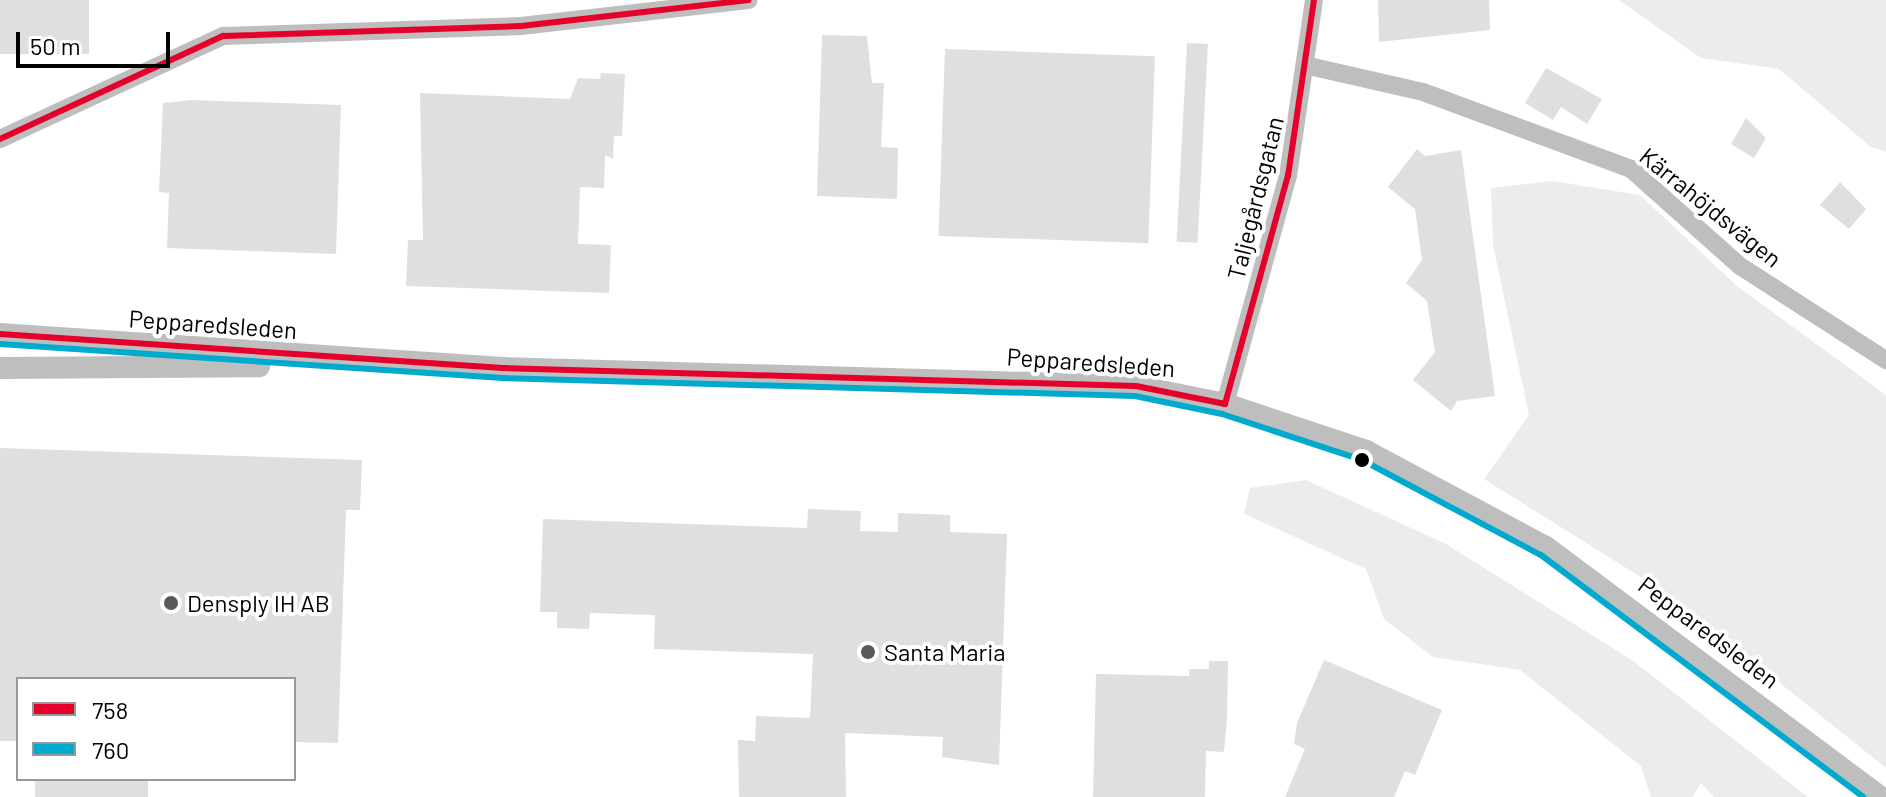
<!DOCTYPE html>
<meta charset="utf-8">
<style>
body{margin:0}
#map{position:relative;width:1886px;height:797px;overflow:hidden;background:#fff;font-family:Barlow,sans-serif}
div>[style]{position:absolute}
.green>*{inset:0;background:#ececec}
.building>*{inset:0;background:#dfdfdf;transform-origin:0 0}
.minor>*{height:18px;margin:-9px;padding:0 9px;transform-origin:9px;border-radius:9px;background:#bebebe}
.tertiary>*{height:22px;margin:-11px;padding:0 11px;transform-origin:11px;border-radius:11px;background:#bebebe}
.bus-1>*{height:6px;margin:-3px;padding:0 3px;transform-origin:3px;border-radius:3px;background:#e4002b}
.bus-2>*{height:6px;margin:-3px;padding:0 3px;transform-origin:3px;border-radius:3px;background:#00a9ce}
.dots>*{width:22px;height:22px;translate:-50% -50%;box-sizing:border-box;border:4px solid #fff;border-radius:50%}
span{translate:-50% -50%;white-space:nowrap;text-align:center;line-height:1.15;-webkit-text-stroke:8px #fff;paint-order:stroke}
.street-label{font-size:24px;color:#000}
.poi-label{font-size:24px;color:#000}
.left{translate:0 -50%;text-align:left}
.legend{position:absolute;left:16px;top:677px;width:280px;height:104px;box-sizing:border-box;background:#fff;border:2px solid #999;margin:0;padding:10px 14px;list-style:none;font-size:24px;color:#000}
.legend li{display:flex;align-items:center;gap:16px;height:40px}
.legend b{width:40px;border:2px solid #999}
.scale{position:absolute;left:16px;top:32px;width:154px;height:36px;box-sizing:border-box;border:4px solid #000;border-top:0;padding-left:10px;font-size:24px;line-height:28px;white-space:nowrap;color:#000;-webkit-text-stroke:6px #fff;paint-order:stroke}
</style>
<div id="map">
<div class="green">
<i style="clip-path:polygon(1619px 0,1886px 0,1886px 152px,1871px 147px,1779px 69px,1701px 58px)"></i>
<i style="clip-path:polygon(1552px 181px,1640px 195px,1737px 286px,1886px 395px,1886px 768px,1671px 596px,1484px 479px,1529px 415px,1493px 245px,1491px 188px)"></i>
<i style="clip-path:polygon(1306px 480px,1446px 544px,1632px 660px,1808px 797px,1714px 797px,1701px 783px,1692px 797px,1651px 797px,1641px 766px,1520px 670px,1433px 657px,1384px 619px,1366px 569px,1244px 514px,1250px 488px)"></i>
</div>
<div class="building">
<i style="left:0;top:0;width:89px;height:54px"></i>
<i style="clip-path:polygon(1378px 0,1489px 0,1490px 30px,1379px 42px)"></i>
<i style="clip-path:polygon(822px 35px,867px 36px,872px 83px,884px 83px,881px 147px,898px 148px,897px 199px,817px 196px)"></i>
<i style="left:1187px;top:43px;width:21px;height:199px;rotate:3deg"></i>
<i style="left:945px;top:49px;width:210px;height:187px;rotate:2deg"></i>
<i style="clip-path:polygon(1546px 68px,1602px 99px,1587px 124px,1561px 107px,1553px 120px,1525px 103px)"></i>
<i style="clip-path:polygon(601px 73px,625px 74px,622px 136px,614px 136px,613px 159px,605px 155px,604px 188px,580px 187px,578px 244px,611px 245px,609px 293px,406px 286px,408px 240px,423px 240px,420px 93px,570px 99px,578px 78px,600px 79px)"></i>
<i style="clip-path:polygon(191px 100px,341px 105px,336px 254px,167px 248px,169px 193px,159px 192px,163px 103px)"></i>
<i style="clip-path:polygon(1746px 118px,1766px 138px,1754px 158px,1731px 144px)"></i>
<i style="clip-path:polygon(1417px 149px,1425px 156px,1461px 150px,1495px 396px,1457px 401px,1451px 411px,1413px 380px,1435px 352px,1427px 301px,1406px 283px,1422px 260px,1415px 209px,1388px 187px)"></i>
<i style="clip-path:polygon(1840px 182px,1866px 209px,1849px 229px,1820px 205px)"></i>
<i style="clip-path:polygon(0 448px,362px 460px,360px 510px,346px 510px,338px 743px,294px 742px,294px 679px,18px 679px,18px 741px,0 741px)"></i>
<i style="clip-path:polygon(808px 509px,861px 511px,860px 531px,898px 532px,898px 513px,950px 515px,950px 532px,1007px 534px,999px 765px,942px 757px,943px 737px,845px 733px,846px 797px,739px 797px,738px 740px,755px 741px,756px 716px,810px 718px,813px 654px,654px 649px,655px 615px,590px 613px,589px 629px,557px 628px,557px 612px,540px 612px,543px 519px,807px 528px)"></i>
<i style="clip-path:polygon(1324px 660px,1442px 710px,1415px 775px,1405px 771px,1394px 797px,1285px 797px,1305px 749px,1294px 744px,1297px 723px)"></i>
<i style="clip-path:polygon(1209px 661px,1228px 661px,1227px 719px,1224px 752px,1206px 751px,1205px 797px,1093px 797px,1096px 674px,1189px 676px,1189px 669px,1209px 669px)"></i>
<i style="left:35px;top:779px;width:113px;height:18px"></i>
</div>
<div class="minor">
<i style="left:1309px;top:66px;width:117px;rotate:12.8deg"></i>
<i style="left:1423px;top:92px;width:222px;rotate:20.3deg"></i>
<i style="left:1631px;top:169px;width:146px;rotate:41.7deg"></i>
<i style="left:1740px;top:266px;width:174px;rotate:32.8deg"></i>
<i style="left:0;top:139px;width:246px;rotate:-24.8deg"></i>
<i style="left:223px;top:36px;width:298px;rotate:-1.9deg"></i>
<i style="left:521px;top:26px;width:229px;rotate:-6.5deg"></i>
<i style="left:1225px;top:404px;width:237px;rotate:-74.6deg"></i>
<i style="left:1288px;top:176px;width:178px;rotate:-81.6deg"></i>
</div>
<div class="tertiary">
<i style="left:0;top:334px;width:504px;rotate:3.87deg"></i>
<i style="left:503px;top:368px;width:633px;rotate:1.63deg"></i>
<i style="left:1136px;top:386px;width:91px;rotate:11.4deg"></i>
<i style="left:1225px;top:404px;width:149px;rotate:18.4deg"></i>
<i style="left:1366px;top:451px;width:204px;rotate:28.1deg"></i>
<i style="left:1546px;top:547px;width:417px;rotate:36.8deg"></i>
<i style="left:0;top:368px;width:259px;rotate:-0.4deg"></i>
</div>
<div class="bus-1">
<i style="left:0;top:139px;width:246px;rotate:-24.8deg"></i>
<i style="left:223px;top:36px;width:298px;rotate:-1.9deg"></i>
<i style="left:521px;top:26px;width:229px;rotate:-6.5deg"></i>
<i style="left:0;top:334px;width:504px;rotate:3.87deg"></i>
<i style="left:503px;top:368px;width:633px;rotate:1.63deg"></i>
<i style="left:1136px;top:386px;width:91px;rotate:11.4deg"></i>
<i style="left:1225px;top:404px;width:237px;rotate:-74.6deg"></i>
<i style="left:1288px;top:176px;width:178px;rotate:-81.6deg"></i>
</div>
<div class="bus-2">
<i style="left:0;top:344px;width:504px;rotate:3.87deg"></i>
<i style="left:503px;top:378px;width:632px;rotate:1.63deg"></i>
<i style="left:1135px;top:396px;width:89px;rotate:11.7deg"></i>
<i style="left:1222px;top:414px;width:147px;rotate:18.2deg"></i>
<i style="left:1362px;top:460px;width:203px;rotate:28deg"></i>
<i style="left:1541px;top:555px;width:403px;rotate:36.9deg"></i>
</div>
<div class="dots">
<i style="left:1362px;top:460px;background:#000"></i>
<i style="left:171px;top:603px;background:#595959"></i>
<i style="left:868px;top:652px;background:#595959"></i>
</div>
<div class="street-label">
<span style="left:1255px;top:198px;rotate:-76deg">Taljegårdsgatan</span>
<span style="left:1711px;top:207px;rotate:39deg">Kärrahöjdsvägen</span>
<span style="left:213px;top:324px;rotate:4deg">Pepparedsleden</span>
<span style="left:1091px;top:362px;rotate:4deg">Pepparedsleden</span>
<span style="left:1709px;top:632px;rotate:37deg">Pepparedsleden</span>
</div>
<div class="poi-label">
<span class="left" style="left:187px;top:603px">Densply IH AB</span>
<span class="left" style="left:884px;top:652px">Santa Maria</span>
</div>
<ul class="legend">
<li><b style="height:10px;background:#e4002b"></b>758</li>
<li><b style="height:10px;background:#00a9ce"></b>760</li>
</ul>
<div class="scale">50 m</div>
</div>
